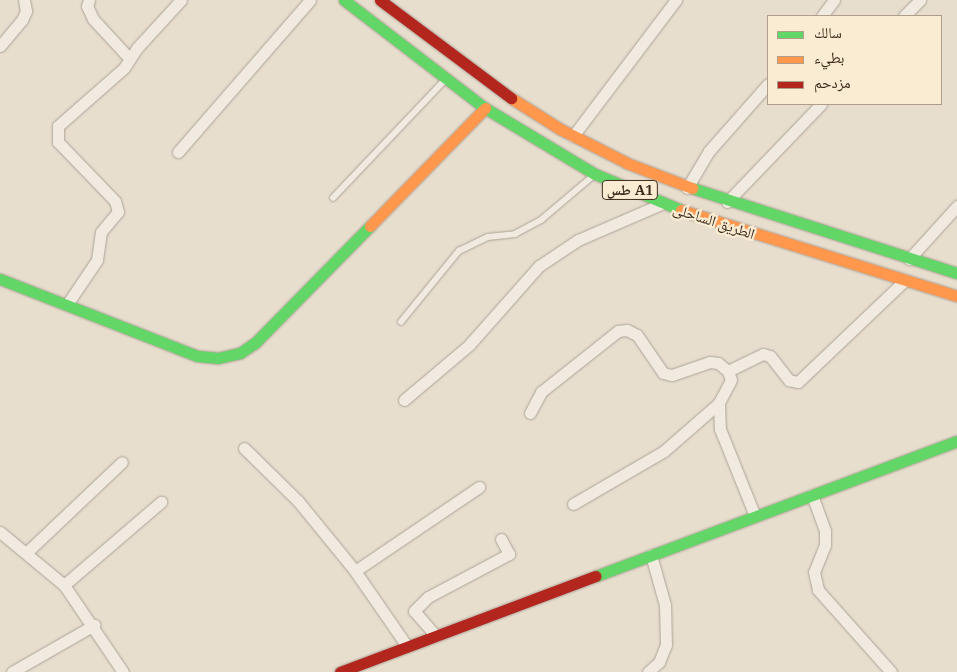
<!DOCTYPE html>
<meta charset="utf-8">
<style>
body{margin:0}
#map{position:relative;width:957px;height:672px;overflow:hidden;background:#e8dece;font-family:"Noto Serif","Noto Naskh Arabic",serif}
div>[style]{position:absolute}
.roads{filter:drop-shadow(0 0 1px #ada397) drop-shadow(0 0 1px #ada397)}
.lane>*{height:5.5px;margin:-2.75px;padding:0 2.75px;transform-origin:2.75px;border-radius:2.75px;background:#f0eae0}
.street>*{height:11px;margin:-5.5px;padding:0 5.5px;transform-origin:5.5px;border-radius:5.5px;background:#f0eae0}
.fast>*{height:11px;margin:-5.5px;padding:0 5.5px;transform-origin:5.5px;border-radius:5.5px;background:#63d668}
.slow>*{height:11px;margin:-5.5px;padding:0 5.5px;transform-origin:5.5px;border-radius:5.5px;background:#ff974d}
.jam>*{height:11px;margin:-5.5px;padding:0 5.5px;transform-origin:5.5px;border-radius:5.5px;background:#b3261e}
span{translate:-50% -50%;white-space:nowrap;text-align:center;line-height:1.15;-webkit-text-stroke:4.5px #faecd3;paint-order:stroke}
.shield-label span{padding:1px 4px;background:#faecd3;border:1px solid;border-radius:4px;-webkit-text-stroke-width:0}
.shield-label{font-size:14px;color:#3e2a1d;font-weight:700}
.street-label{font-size:15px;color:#3e2a1d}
.legend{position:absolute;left:767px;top:15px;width:175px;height:90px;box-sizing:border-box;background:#faecd3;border:1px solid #af9e8a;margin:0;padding:6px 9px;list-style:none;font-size:15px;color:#3e2a1d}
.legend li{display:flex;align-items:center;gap:10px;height:25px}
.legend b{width:25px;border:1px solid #af9e8a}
</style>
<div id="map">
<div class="roads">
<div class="lane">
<i style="left:333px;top:198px;width:163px;rotate:-46.5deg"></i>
<i style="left:401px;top:322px;width:92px;rotate:-50.8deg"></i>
<i style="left:459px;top:251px;width:32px;rotate:-26deg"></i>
<i style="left:488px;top:237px;width:27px;rotate:-6deg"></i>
<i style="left:515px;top:234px;width:30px;rotate:-28deg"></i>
<i style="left:541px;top:220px;width:68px;rotate:-40.2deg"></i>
</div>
<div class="street">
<i style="left:89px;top:0;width:6px;rotate:108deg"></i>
<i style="left:87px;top:6px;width:14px;rotate:65deg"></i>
<i style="left:93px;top:19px;width:54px;rotate:47.2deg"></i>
<i style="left:822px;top:16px;width:20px;rotate:-53deg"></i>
<i style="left:904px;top:16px;width:23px;rotate:-45deg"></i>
<i style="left:0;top:46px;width:34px;rotate:-50deg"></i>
<i style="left:22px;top:20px;width:10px;rotate:-66deg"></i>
<i style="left:26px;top:11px;width:11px;rotate:-100deg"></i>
<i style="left:573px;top:136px;width:171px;rotate:-52.9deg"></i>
<i style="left:178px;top:152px;width:201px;rotate:-49deg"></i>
<i style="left:687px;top:188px;width:43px;rotate:-59.3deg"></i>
<i style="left:709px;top:151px;width:89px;rotate:-48.6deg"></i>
<i style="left:727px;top:202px;width:136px;rotate:-46.2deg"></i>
<i style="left:909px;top:259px;width:72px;rotate:-47.8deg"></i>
<i style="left:68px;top:303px;width:52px;rotate:-56deg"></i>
<i style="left:97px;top:260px;width:28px;rotate:-82deg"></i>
<i style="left:101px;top:232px;width:26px;rotate:-50deg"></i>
<i style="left:118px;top:212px;width:11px;rotate:-105deg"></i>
<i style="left:115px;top:201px;width:82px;rotate:-134deg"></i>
<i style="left:58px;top:142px;width:16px;rotate:-90deg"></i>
<i style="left:58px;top:126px;width:88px;rotate:-41.3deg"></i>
<i style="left:124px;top:68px;width:24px;rotate:-57deg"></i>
<i style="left:137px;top:48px;width:65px;rotate:-47.5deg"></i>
<i style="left:728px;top:371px;width:39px;rotate:-26deg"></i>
<i style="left:763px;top:354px;width:7px;rotate:16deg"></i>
<i style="left:770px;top:356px;width:31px;rotate:52deg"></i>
<i style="left:789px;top:380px;width:9px;rotate:13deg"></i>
<i style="left:798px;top:382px;width:148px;rotate:-43.6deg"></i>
<i style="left:404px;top:400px;width:85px;rotate:-40.2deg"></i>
<i style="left:469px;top:345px;width:106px;rotate:-48.5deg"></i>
<i style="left:539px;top:266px;width:47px;rotate:-33.7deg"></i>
<i style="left:578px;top:240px;width:90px;rotate:-23.4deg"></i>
<i style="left:530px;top:413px;width:24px;rotate:-62deg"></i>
<i style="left:541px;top:392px;width:98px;rotate:-38.4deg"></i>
<i style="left:618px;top:331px;width:9px;rotate:-6deg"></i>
<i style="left:627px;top:330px;width:11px;rotate:27deg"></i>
<i style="left:637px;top:335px;width:46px;rotate:55.6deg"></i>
<i style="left:663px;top:373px;width:9px;rotate:13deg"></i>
<i style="left:672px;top:375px;width:40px;rotate:-18.9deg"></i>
<i style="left:710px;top:362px;width:8px;rotate:7deg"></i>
<i style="left:718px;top:363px;width:13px;rotate:39deg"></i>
<i style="left:728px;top:371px;width:9px;rotate:72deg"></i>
<i style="left:731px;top:380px;width:26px;rotate:118deg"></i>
<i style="left:719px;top:403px;width:26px;rotate:88deg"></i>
<i style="left:720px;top:429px;width:94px;rotate:68.1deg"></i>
<i style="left:244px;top:448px;width:76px;rotate:44.5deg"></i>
<i style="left:298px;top:501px;width:90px;rotate:50.8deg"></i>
<i style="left:355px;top:571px;width:91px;rotate:55.3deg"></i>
<i style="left:812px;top:495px;width:38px;rotate:70deg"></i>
<i style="left:825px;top:531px;width:14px;rotate:90deg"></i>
<i style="left:825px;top:545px;width:29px;rotate:112deg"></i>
<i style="left:814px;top:572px;width:18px;rotate:77deg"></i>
<i style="left:818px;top:590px;width:110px;rotate:48.3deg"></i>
<i style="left:573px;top:504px;width:105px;rotate:-30.2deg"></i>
<i style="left:664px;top:451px;width:73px;rotate:-41.1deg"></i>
<i style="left:0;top:532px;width:83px;rotate:39.6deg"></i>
<i style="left:64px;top:585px;width:105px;rotate:55.9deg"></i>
<i style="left:26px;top:553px;width:132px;rotate:-43.5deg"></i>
<i style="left:355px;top:571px;width:150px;rotate:-34.1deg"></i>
<i style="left:64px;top:585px;width:128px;rotate:-40.6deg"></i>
<i style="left:436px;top:636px;width:33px;rotate:-131deg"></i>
<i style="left:414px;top:611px;width:20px;rotate:-45deg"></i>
<i style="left:428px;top:597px;width:92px;rotate:-28deg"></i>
<i style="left:509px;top:554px;width:17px;rotate:-118deg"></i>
<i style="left:12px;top:672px;width:95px;rotate:-29.8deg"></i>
<i style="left:648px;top:672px;width:15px;rotate:-42deg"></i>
<i style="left:659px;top:662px;width:18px;rotate:-68deg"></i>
<i style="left:666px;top:645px;width:40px;rotate:-91.4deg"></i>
<i style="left:665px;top:605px;width:52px;rotate:-105.6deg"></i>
</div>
<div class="fast">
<i style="left:344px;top:0;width:178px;rotate:37.5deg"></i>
<i style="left:485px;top:108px;width:128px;rotate:31deg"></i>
<i style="left:595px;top:174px;width:93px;rotate:22.7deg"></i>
<i style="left:692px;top:188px;width:278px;rotate:17.8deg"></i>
<i style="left:0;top:279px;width:212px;rotate:21.3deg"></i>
<i style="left:198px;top:356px;width:20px;rotate:6deg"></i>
<i style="left:218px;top:358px;width:23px;rotate:-13deg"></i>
<i style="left:240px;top:353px;width:18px;rotate:-34deg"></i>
<i style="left:255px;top:343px;width:164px;rotate:-45.5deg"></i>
<i style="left:596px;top:576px;width:385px;rotate:-20.5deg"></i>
</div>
<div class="slow">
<i style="left:511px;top:98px;width:58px;rotate:32.3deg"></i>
<i style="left:560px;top:129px;width:75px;rotate:26.9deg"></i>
<i style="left:627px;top:163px;width:70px;rotate:21deg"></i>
<i style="left:681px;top:210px;width:289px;rotate:17.3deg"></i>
<i style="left:370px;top:226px;width:165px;rotate:-45.7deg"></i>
</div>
<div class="jam">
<i style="left:380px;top:0;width:164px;rotate:36.8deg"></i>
<i style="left:340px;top:672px;width:273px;rotate:-20.6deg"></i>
</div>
</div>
<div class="shield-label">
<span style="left:630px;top:190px">طس A1</span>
</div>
<div class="street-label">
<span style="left:714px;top:221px;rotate:18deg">الطريق الساحلى</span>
</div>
<ul class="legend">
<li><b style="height:6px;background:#63d668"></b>سالك</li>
<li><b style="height:6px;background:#ff974d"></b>بطيء</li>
<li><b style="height:6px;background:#b3261e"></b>مزدحم</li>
</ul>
</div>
